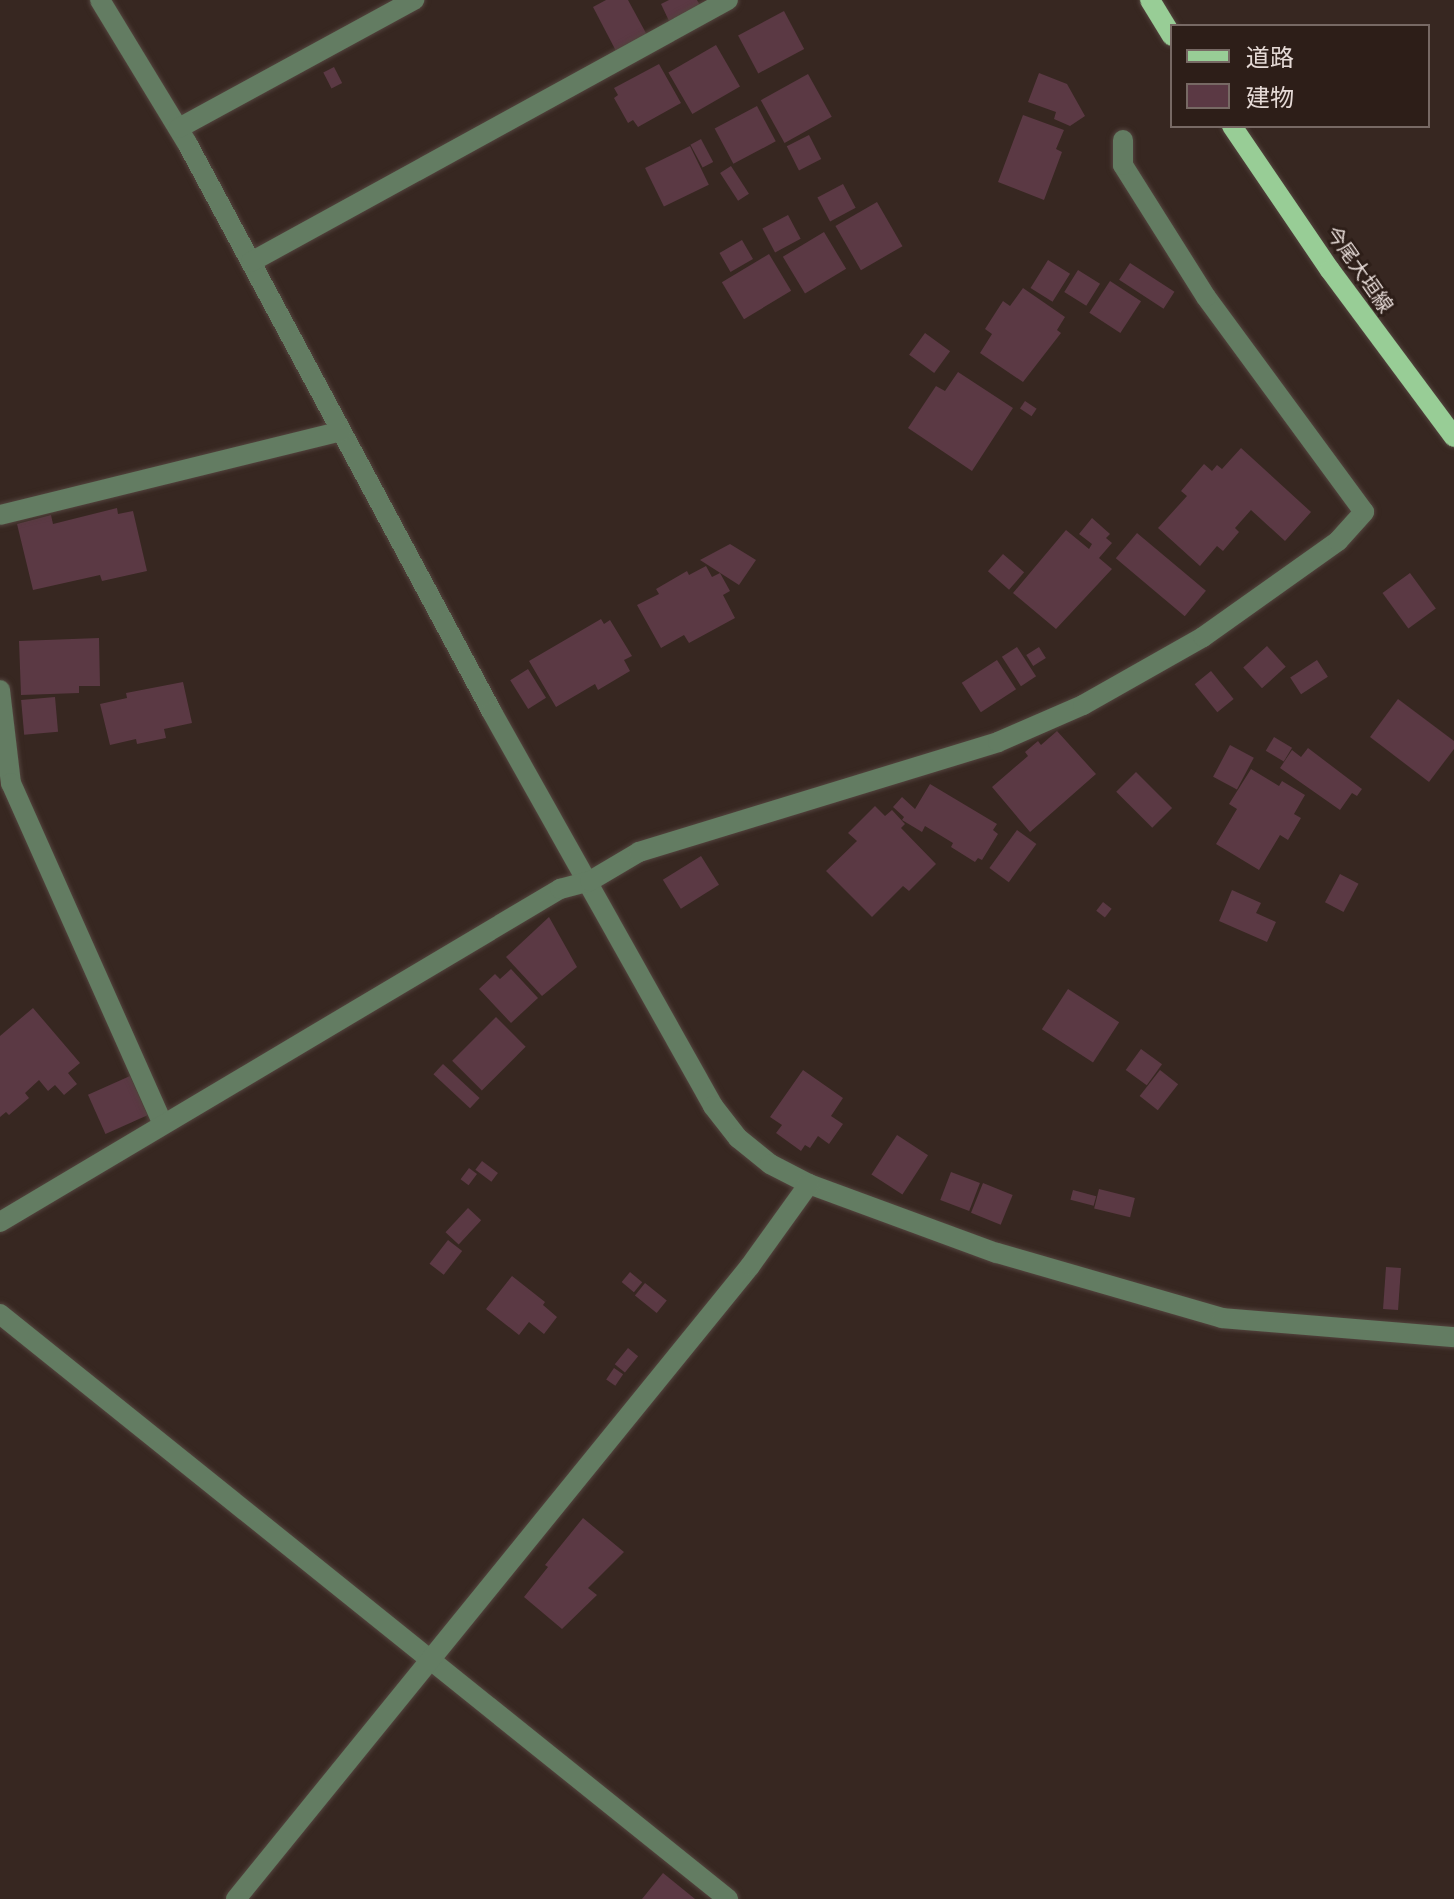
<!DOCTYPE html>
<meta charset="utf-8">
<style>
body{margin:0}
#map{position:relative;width:1454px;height:1899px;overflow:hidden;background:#372721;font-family:"Titillium Web","Noto Sans JP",sans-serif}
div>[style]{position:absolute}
.building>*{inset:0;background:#5b3944;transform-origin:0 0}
.roads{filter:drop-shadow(0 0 2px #53443e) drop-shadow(0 0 2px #53443e)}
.minor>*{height:20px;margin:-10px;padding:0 10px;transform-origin:10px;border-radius:10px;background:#637c62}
.major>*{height:20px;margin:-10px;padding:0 10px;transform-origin:10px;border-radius:10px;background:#98cd96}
span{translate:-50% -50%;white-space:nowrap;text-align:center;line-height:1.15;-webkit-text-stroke:6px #2d1e18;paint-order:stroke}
.street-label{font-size:20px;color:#e5dad6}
.legend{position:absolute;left:1170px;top:24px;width:260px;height:104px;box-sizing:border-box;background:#2d1e18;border:2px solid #776964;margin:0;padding:10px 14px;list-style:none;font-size:24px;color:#e5dad6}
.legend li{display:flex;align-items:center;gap:16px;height:40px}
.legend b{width:40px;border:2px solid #776964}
</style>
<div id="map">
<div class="building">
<i style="clip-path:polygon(606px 0,628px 0,647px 35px,616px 51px,593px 7px)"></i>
<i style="clip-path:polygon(669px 0,697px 0,701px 7px,670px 23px,661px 4px)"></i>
<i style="left:784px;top:11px;width:43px;height:52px;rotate:62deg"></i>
<i style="left:716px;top:45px;width:48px;height:55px;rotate:60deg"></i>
<i style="clip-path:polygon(659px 64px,681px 103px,638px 127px,633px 120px,628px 123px,614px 98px,618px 95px,614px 88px)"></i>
<i style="left:334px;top:67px;width:18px;height:12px;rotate:63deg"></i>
<i style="clip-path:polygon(1039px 73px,1067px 84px,1085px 116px,1070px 126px,1054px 119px,1056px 112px,1028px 102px)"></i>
<i style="left:808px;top:74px;width:49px;height:54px;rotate:61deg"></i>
<i style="left:757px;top:106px;width:40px;height:48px;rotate:62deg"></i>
<i style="clip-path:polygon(1023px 115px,1064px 130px,1056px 149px,1062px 152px,1044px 200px,998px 182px)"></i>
<i style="left:809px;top:135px;width:27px;height:25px;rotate:63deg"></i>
<i style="left:701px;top:139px;width:26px;height:12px;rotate:62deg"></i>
<i style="left:690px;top:146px;width:43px;height:50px;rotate:64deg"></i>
<i style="left:731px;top:166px;width:33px;height:13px;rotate:57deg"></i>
<i style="left:843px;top:184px;width:27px;height:29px;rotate:62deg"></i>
<i style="left:877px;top:202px;width:51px;height:48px;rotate:60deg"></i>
<i style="left:788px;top:215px;width:27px;height:29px;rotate:62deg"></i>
<i style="left:824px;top:232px;width:43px;height:48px;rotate:59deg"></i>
<i style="left:742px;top:240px;width:22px;height:26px;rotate:60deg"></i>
<i style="left:769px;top:254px;width:43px;height:55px;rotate:59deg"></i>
<i style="left:1048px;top:260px;width:26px;height:33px;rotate:32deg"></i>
<i style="left:1130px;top:263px;width:53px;height:20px;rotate:33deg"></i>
<i style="left:1078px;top:270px;width:26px;height:26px;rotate:32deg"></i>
<i style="left:1110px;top:281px;width:37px;height:38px;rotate:33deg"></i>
<i style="clip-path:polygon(1023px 288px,1065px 317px,1057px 330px,1061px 333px,1023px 382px,980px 353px,992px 334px,985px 329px,1003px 301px,1010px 306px)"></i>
<i style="left:925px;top:333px;width:31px;height:27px;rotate:36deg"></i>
<i style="clip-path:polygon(958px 372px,1013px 408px,972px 471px,908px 428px,936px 386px,945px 391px)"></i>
<i style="left:1025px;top:401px;width:14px;height:9px;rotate:34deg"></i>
<i style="clip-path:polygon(1241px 448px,1311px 512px,1285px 541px,1251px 510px,1235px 528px,1239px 532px,1223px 551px,1217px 546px,1200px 566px,1158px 528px,1187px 496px,1181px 491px,1204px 464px,1212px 471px,1217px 465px,1222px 469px)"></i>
<i style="clip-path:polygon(117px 508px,118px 514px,133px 511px,147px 571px,102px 581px,100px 575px,33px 590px,17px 524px,51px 515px,53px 524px)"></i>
<i style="clip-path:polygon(1092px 518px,1110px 534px,1106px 538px,1112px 543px,1099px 558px,1112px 569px,1056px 629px,1013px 593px,1066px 530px,1089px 549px,1092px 544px,1079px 534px)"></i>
<i style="left:1137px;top:533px;width:90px;height:33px;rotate:40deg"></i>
<i style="clip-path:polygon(730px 544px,756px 560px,739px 585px,700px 560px)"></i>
<i style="left:1003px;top:554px;width:28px;height:23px;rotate:41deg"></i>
<i style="clip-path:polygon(706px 566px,712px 577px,720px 573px,730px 591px,723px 595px,735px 618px,689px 643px,684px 635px,661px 648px,637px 605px,659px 594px,656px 589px,687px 571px,689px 575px)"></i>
<i style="left:1410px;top:573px;width:44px;height:34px;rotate:54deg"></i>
<i style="clip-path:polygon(601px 619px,604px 624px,610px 620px,632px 656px,624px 660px,630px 671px,598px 690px,595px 684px,556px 707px,529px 661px)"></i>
<i style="clip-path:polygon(99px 638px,100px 686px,79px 686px,79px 693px,21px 695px,19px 641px)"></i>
<i style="left:1267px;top:646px;width:28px;height:32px;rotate:48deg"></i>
<i style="left:1017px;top:647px;width:35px;height:18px;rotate:57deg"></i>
<i style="left:1039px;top:647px;width:13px;height:15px;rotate:58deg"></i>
<i style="left:997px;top:660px;width:35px;height:42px;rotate:57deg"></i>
<i style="left:1317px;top:660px;width:20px;height:32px;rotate:57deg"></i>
<i style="left:528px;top:669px;width:34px;height:21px;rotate:58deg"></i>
<i style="left:1211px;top:671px;width:36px;height:21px;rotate:51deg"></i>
<i style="clip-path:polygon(183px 682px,192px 723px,164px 729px,166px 738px,137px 744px,136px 739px,110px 745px,100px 704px,127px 698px,126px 693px)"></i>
<i style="left:55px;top:697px;width:35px;height:34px;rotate:85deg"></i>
<i style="clip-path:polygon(1398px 699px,1454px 741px,1454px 749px,1429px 782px,1370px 737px)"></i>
<i style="clip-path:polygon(1057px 731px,1096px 774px,1030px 832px,992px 787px,1028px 756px,1025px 752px,1038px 741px,1041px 745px)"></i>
<i style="left:1274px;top:737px;width:21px;height:16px;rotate:31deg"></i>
<i style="left:1230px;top:745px;width:27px;height:36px;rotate:28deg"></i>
<i style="clip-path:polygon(1308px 748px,1362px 789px,1357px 796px,1352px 793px,1340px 810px,1280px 768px,1292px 750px,1301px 757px)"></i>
<i style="clip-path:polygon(1251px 769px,1279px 786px,1282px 781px,1305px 795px,1294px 814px,1301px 818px,1288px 840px,1280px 835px,1259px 870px,1216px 844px,1237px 809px,1229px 804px)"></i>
<i style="left:1136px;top:772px;width:51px;height:28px;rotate:45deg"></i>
<i style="clip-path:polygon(930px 784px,997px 824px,993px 830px,998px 834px,982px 860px,978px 858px,975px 862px,951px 847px,953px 843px,925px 826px,922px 832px,902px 820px,904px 817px,893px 807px,902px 797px,915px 809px)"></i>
<i style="clip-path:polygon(875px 806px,885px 816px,892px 810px,905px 824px,901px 828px,936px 864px,909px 891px,903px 886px,872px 917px,826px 871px,857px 841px,848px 833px)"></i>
<i style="left:1017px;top:830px;width:24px;height:47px;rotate:36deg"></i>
<i style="left:701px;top:856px;width:34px;height:45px;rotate:58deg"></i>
<i style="left:1340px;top:874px;width:21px;height:32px;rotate:28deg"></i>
<i style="clip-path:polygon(1232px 890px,1261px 903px,1256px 913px,1276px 922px,1267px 942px,1219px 921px)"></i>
<i style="left:1103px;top:902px;width:11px;height:11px;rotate:38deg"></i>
<i style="clip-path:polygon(549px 917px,577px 967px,542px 996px,506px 957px)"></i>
<i style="clip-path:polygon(511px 969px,538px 998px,511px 1023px,479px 989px,495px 974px,500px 979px)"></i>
<i style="left:1068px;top:989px;width:61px;height:48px;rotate:33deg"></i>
<i style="clip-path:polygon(33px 1008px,80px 1063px,68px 1073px,77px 1084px,64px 1095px,55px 1085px,48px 1091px,39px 1080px,25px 1093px,29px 1098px,9px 1115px,6px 1112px,0 1117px,0 1036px)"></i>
<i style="left:496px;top:1017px;width:42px;height:62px;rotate:45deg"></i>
<i style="left:1141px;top:1049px;width:26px;height:26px;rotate:36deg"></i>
<i style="left:443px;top:1064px;width:50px;height:14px;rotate:43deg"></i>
<i style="clip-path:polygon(803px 1070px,843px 1098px,831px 1116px,843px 1124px,829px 1144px,818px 1136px,810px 1148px,805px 1145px,801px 1151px,776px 1133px,782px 1125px,770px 1117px)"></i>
<i style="left:1160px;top:1070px;width:23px;height:33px;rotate:38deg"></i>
<i style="left:130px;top:1076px;width:43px;height:46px;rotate:66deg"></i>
<i style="left:897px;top:1135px;width:37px;height:47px;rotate:33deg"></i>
<i style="left:482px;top:1161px;width:20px;height:11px;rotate:37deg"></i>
<i style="left:469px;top:1168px;width:10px;height:14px;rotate:37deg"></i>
<i style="left:951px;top:1172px;width:31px;height:30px;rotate:21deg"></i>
<i style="left:983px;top:1183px;width:32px;height:32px;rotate:22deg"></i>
<i style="left:1099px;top:1189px;width:37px;height:20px;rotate:14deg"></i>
<i style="left:1073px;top:1190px;width:24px;height:10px;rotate:15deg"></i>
<i style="left:468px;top:1208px;width:18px;height:33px;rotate:43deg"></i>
<i style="left:448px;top:1240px;width:18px;height:30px;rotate:38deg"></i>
<i style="left:1386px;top:1267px;width:15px;height:42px;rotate:4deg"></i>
<i style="left:630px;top:1272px;width:16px;height:13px;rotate:40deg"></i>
<i style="clip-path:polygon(512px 1276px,545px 1302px,543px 1305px,557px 1317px,544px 1334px,529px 1322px,519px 1335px,486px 1309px)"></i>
<i style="left:645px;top:1283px;width:28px;height:16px;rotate:39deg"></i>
<i style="left:628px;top:1348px;width:13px;height:21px;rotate:39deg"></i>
<i style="left:614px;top:1368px;width:11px;height:14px;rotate:34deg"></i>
<i style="clip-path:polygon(583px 1518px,624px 1552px,588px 1588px,597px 1595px,562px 1629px,524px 1597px,548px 1567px,545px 1565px)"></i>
<i style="clip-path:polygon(663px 1873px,695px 1899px,642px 1899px)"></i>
</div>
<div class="roads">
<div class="minor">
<i style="left:100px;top:0;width:167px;rotate:58.7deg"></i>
<i style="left:187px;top:143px;width:646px;rotate:61.81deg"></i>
<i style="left:492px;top:712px;width:452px;rotate:60.7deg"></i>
<i style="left:713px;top:1106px;width:41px;rotate:52deg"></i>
<i style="left:738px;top:1138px;width:41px;rotate:39.1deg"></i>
<i style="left:770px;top:1164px;width:44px;rotate:27.1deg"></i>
<i style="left:809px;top:1184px;width:200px;rotate:20.2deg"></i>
<i style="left:997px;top:1253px;width:234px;rotate:16.1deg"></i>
<i style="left:1222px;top:1318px;width:233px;rotate:4.7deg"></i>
<i style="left:179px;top:128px;width:268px;rotate:-28.6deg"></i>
<i style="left:251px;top:262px;width:544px;rotate:-28.78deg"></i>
<i style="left:0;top:515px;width:351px;rotate:-13.8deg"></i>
<i style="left:0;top:690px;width:94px;rotate:83.3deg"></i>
<i style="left:11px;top:783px;width:373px;rotate:66deg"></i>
<i style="left:0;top:1222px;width:652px;rotate:-30.74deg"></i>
<i style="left:560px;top:889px;width:31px;rotate:-15deg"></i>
<i style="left:590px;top:881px;width:57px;rotate:-30.6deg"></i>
<i style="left:639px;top:852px;width:375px;rotate:-17deg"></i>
<i style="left:998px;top:742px;width:93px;rotate:-23.5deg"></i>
<i style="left:1083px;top:705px;width:138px;rotate:-29.5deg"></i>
<i style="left:1203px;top:637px;width:166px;rotate:-35.4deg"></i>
<i style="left:1338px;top:541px;width:39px;rotate:-48deg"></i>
<i style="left:1364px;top:512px;width:267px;rotate:-126.3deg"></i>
<i style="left:1206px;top:297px;width:156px;rotate:-122.2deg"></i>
<i style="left:1123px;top:165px;width:25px;rotate:-90deg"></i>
<i style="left:0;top:1314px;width:934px;rotate:38.78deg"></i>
<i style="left:236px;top:1899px;width:815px;rotate:-50.92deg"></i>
<i style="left:750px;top:1266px;width:101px;rotate:-54.3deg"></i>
</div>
<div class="major">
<i style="left:1150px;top:0;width:42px;rotate:58.6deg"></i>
<i style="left:1232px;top:126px;width:174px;rotate:55.8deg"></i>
<i style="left:1330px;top:270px;width:208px;rotate:53.4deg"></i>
</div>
</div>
<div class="street-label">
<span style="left:1360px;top:269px;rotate:55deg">今尾大垣線</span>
</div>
<ul class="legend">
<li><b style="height:10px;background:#98cd96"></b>道路</li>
<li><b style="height:22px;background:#5b3944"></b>建物</li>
</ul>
</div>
